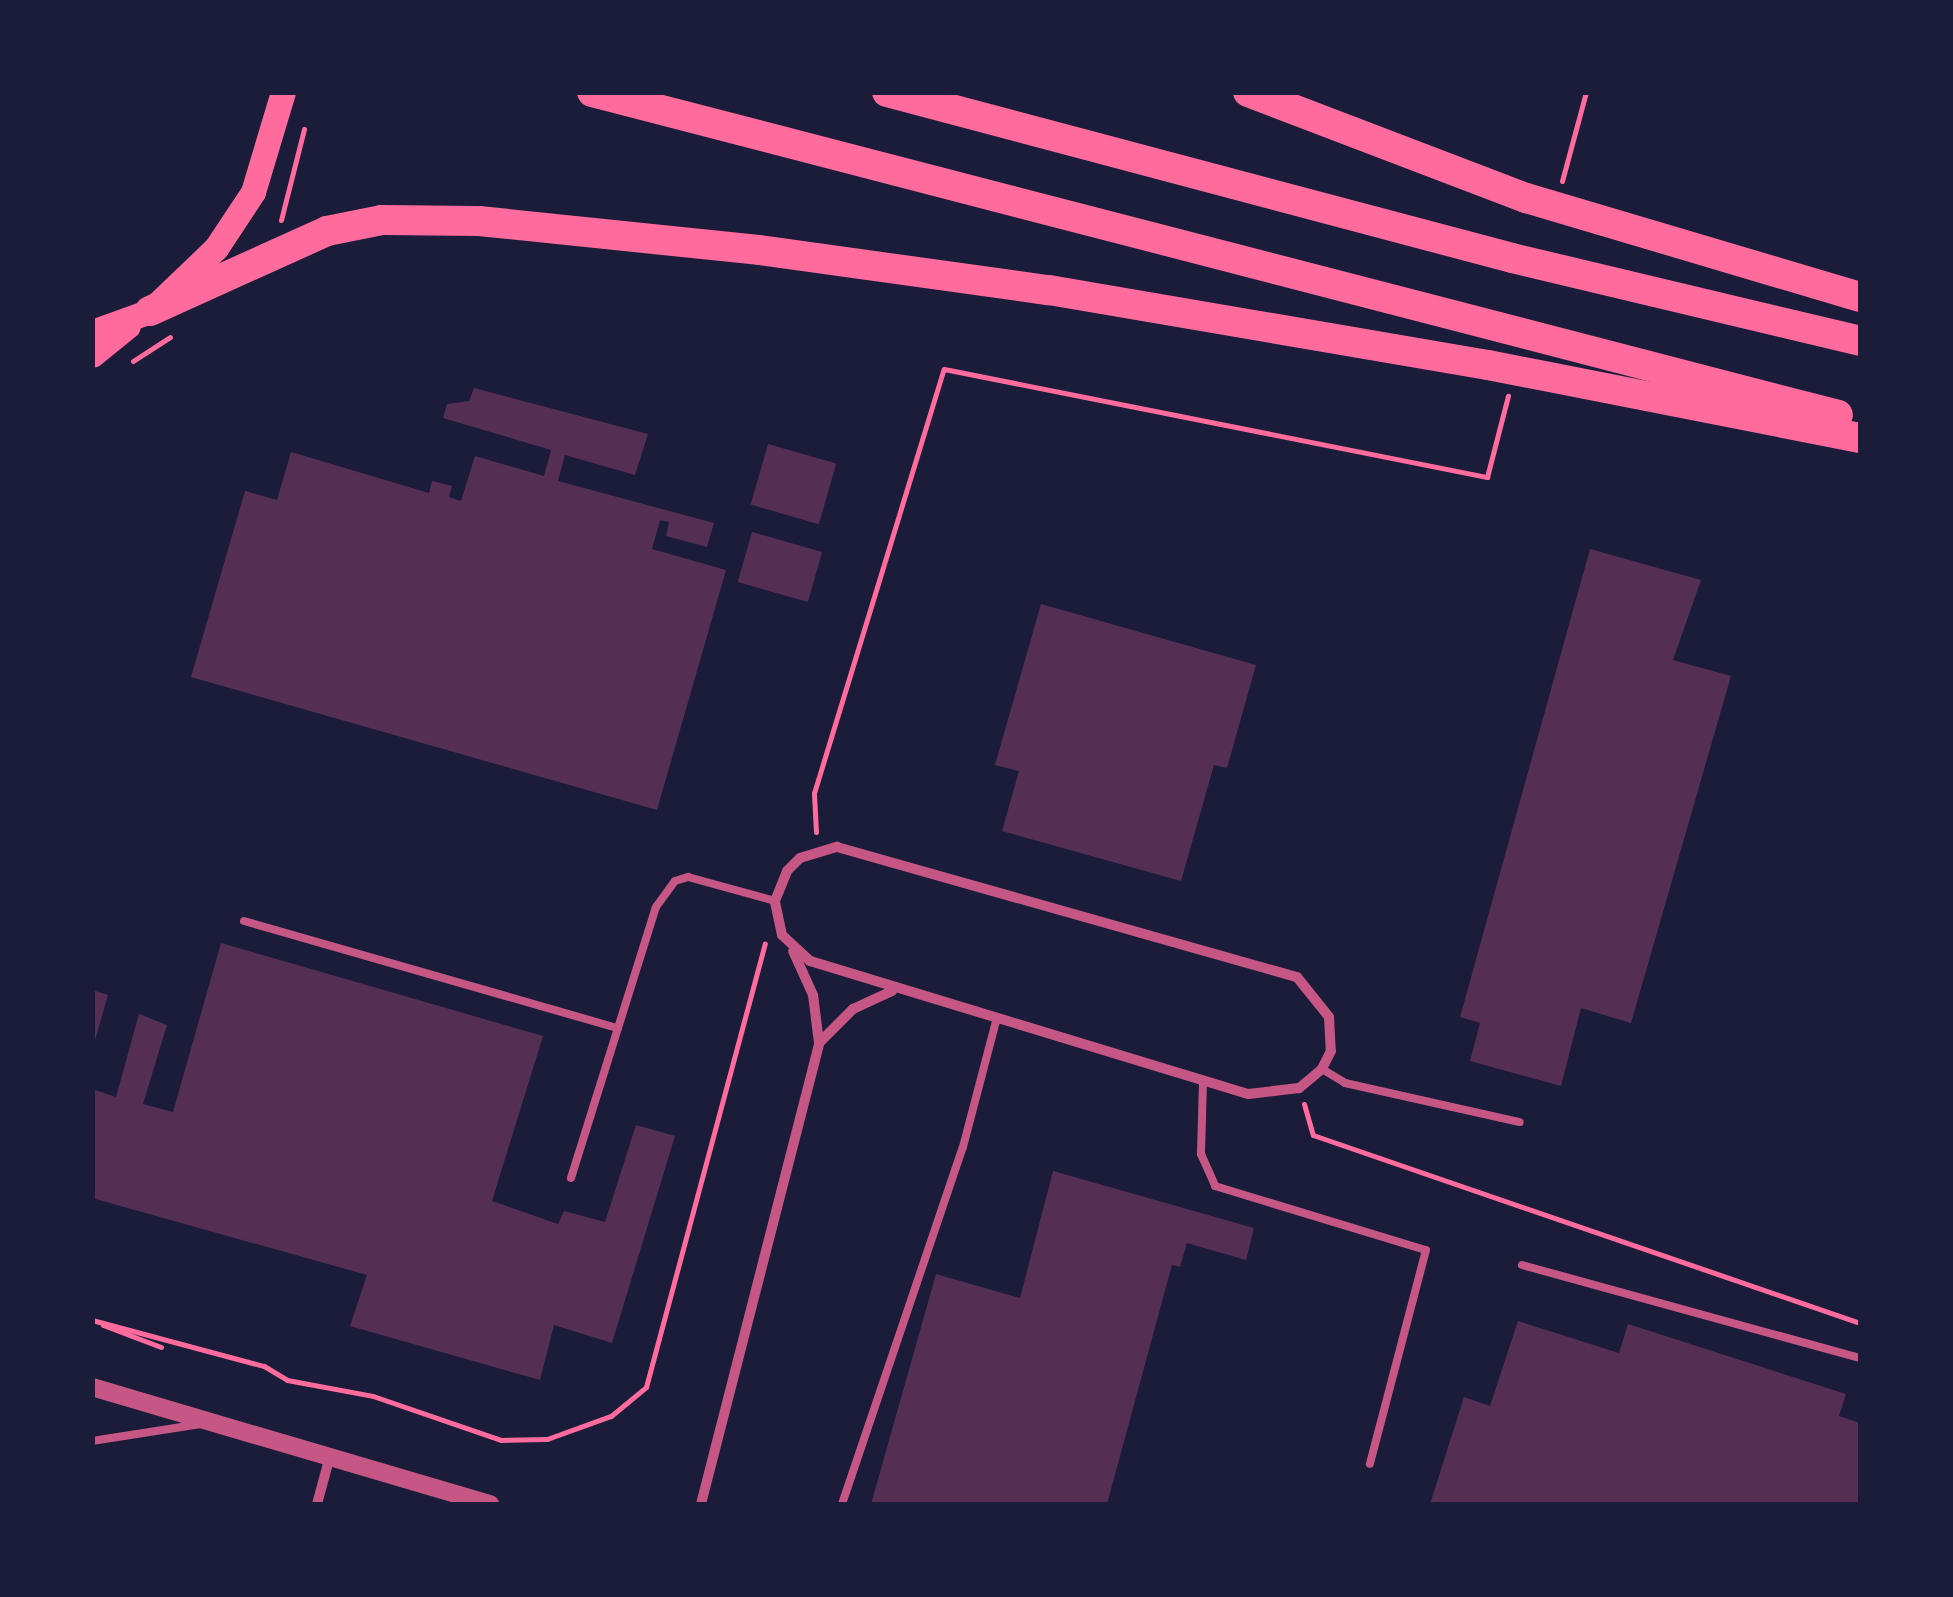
<!DOCTYPE html>
<style>
body{margin:0}
#map{position:relative;width:1953px;height:1597px;overflow:hidden;background:#1b1b3a;font-family:Merriweather,serif}
div>[style]{position:absolute}
.building>*{inset:0;background:#542f53;transform-origin:0 0}
.path>*{height:5px;margin:-2.5px;padding:0 2.5px;transform-origin:2.5px;border-radius:2.5px;background:#ff6b9d}
.service>*{height:8px;margin:-4px;padding:0 4px;transform-origin:4px;border-radius:4px;background:#c65784}
.minor>*{height:10px;margin:-5px;padding:0 5px;transform-origin:5px;border-radius:5px;background:#c65784}
.tertiary>*{height:18px;margin:-9px;padding:0 9px;transform-origin:9px;border-radius:9px;background:#c65784}
.primary>*{height:25px;margin:-12.5px;padding:0 12.5px;transform-origin:12.5px;border-radius:12.5px;background:#ff6b9d}
.motorway>*{height:30px;margin:-15px;padding:0 15px;transform-origin:15px;border-radius:15px;background:#ff6b9d}
span{translate:-50% -50%;white-space:nowrap;text-align:center;line-height:1.15;-webkit-text-stroke:9px #1b1b3a;paint-order:stroke}
.frame{position:absolute;inset:0;border:95px solid #1b1b3a;pointer-events:none}
</style>
<div id="map">
<div class="building">
<i style="clip-path:polygon(474px 388px,648px 434px,635px 475px,565px 455px,558px 481px,714px 523px,707px 547px,666px 536px,669px 522px,660px 520px,652px 549px,726px 570px,657px 810px,191px 677px,245px 491px,277px 500px,291px 452px,429px 493px,432px 481px,452px 486px,449px 497px,461px 501px,475px 456px,544px 476px,551px 450px,443px 418px,447px 404px,469px 401px)"></i>
<i style="left:768px;top:444px;width:71px;height:63px;rotate:16deg"></i>
<i style="left:752px;top:532px;width:73px;height:52px;rotate:16deg"></i>
<i style="clip-path:polygon(1590px 549px,1701px 580px,1673px 660px,1731px 676px,1631px 1023px,1581px 1008px,1561px 1086px,1470px 1061px,1480px 1023px,1460px 1017px)"></i>
<i style="clip-path:polygon(1041px 604px,1256px 665px,1227px 768px,1214px 765px,1181px 881px,1002px 831px,1019px 771px,995px 765px)"></i>
<i style="clip-path:polygon(221px 943px,543px 1036px,492px 1201px,558px 1224px,564px 1211px,605px 1222px,636px 1125px,675px 1136px,612px 1343px,554px 1325px,540px 1380px,350px 1326px,367px 1275px,92px 1198px,92px 1089px,116px 1097px,139px 1014px,167px 1025px,143px 1104px,173px 1112px)"></i>
<i style="clip-path:polygon(92px 990px,108px 995px,94px 1044px,92px 1043px)"></i>
<i style="clip-path:polygon(1053px 1171px,1254px 1228px,1246px 1260px,1187px 1243px,1180px 1267px,1172px 1265px,1107px 1504px,871px 1504px,936px 1274px,1020px 1298px)"></i>
<i style="clip-path:polygon(1518px 1321px,1619px 1353px,1628px 1324px,1846px 1394px,1839px 1416px,1860px 1423px,1860px 1504px,1430px 1504px,1464px 1397px,1490px 1406px)"></i>
</div>
<div class="path">
<i style="left:1562px;top:181px;width:92px;rotate:-74.9deg"></i>
<i style="left:281px;top:220px;width:94px;rotate:-75.8deg"></i>
<i style="left:133px;top:361px;width:44px;rotate:-33deg"></i>
<i style="left:816px;top:832px;width:39px;rotate:-93deg"></i>
<i style="left:814px;top:793px;width:443px;rotate:-73deg"></i>
<i style="left:944px;top:369px;width:554px;rotate:11.25deg"></i>
<i style="left:1487px;top:477px;width:84px;rotate:-75.5deg"></i>
<i style="left:1304px;top:1104px;width:32px;rotate:74deg"></i>
<i style="left:1313px;top:1135px;width:578px;rotate:18.97deg"></i>
<i style="left:92px;top:1320px;width:178px;rotate:15deg"></i>
<i style="left:264px;top:1366px;width:27px;rotate:31deg"></i>
<i style="left:287px;top:1380px;width:87px;rotate:10.5deg"></i>
<i style="left:373px;top:1396px;width:135px;rotate:19deg"></i>
<i style="left:501px;top:1440px;width:46px;rotate:-1.2deg"></i>
<i style="left:547px;top:1439px;width:68px;rotate:-19.8deg"></i>
<i style="left:611px;top:1416px;width:45px;rotate:-39.6deg"></i>
<i style="left:646px;top:1387px;width:459px;rotate:-75deg"></i>
<i style="left:103px;top:1325px;width:62px;rotate:20.8deg"></i>
</div>
<div class="service">
<i style="left:244px;top:921px;width:389px;rotate:16deg"></i>
<i style="left:1322px;top:1069px;width:27px;rotate:31deg"></i>
<i style="left:1345px;top:1083px;width:179px;rotate:12.6deg"></i>
<i style="left:1203px;top:1082px;width:72px;rotate:91.6deg"></i>
<i style="left:1201px;top:1154px;width:35px;rotate:66deg"></i>
<i style="left:1215px;top:1186px;width:220px;rotate:16.9deg"></i>
<i style="left:1426px;top:1250px;width:221px;rotate:104.7deg"></i>
<i style="left:571px;top:1178px;width:284px;rotate:-72.6deg"></i>
<i style="left:656px;top:907px;width:32px;rotate:-54deg"></i>
<i style="left:675px;top:881px;width:14px;rotate:-17deg"></i>
<i style="left:688px;top:877px;width:90px;rotate:15.4deg"></i>
<i style="left:1522px;top:1265px;width:351px;rotate:15.4deg"></i>
<i style="left:92px;top:1441px;width:110px;rotate:-8.9deg"></i>
<i style="left:842px;top:1504px;width:377px;rotate:-71.3deg"></i>
<i style="left:963px;top:1147px;width:130px;rotate:-75.3deg"></i>
</div>
<div class="minor">
<i style="left:837px;top:847px;width:478px;rotate:15.8deg"></i>
<i style="left:1297px;top:977px;width:51px;rotate:51.3deg"></i>
<i style="left:1329px;top:1017px;width:34px;rotate:87deg"></i>
<i style="left:1331px;top:1051px;width:20px;rotate:117deg"></i>
<i style="left:1322px;top:1069px;width:30px;rotate:140deg"></i>
<i style="left:1299px;top:1088px;width:51px;rotate:173.3deg"></i>
<i style="left:1248px;top:1094px;width:458px;rotate:-163.1deg"></i>
<i style="left:810px;top:961px;width:38px;rotate:-137deg"></i>
<i style="left:782px;top:935px;width:35px;rotate:-102deg"></i>
<i style="left:775px;top:901px;width:32px;rotate:-68deg"></i>
<i style="left:787px;top:871px;width:18px;rotate:-45deg"></i>
<i style="left:800px;top:858px;width:39px;rotate:-17deg"></i>
<i style="left:819px;top:1043px;width:48px;rotate:-45deg"></i>
<i style="left:853px;top:1009px;width:43px;rotate:-24.8deg"></i>
<i style="left:317px;top:1504px;width:50px;rotate:-74.8deg"></i>
<i style="left:701px;top:1504px;width:476px;rotate:-75.6deg"></i>
<i style="left:819px;top:1043px;width:48px;rotate:-97.1deg"></i>
<i style="left:813px;top:995px;width:48px;rotate:-114.4deg"></i>
</div>
<div class="tertiary">
<i style="left:92px;top:1387px;width:415px;rotate:16.4deg"></i>
</div>
<div class="primary">
<i style="left:92px;top:332px;width:62px;rotate:-19.9deg"></i>
<i style="left:150px;top:311px;width:91px;rotate:-43.7deg"></i>
<i style="left:216px;top:248px;width:67px;rotate:-56.5deg"></i>
<i style="left:253px;top:192px;width:104px;rotate:-73.3deg"></i>
<i style="left:92px;top:355px;width:46px;rotate:-38.9deg"></i>
</div>
<div class="motorway">
<i style="left:592px;top:92px;width:1287px;rotate:14.53deg"></i>
<i style="left:887px;top:92px;width:647px;rotate:14.87deg"></i>
<i style="left:1512px;top:258px;width:358px;rotate:13.4deg"></i>
<i style="left:1248px;top:92px;width:298px;rotate:20.9deg"></i>
<i style="left:1526px;top:198px;width:348px;rotate:16.5deg"></i>
<i style="left:150px;top:311px;width:194px;rotate:-24.3deg"></i>
<i style="left:327px;top:231px;width:56px;rotate:-11.3deg"></i>
<i style="left:382px;top:220px;width:97px;rotate:0.6deg"></i>
<i style="left:479px;top:221px;width:281px;rotate:5.9deg"></i>
<i style="left:759px;top:250px;width:293px;rotate:7.9deg"></i>
<i style="left:1049px;top:290px;width:445px;rotate:9.7deg"></i>
<i style="left:1488px;top:365px;width:379px;rotate:11.1deg"></i>
</div>
<div class="frame"></div>
</div>
